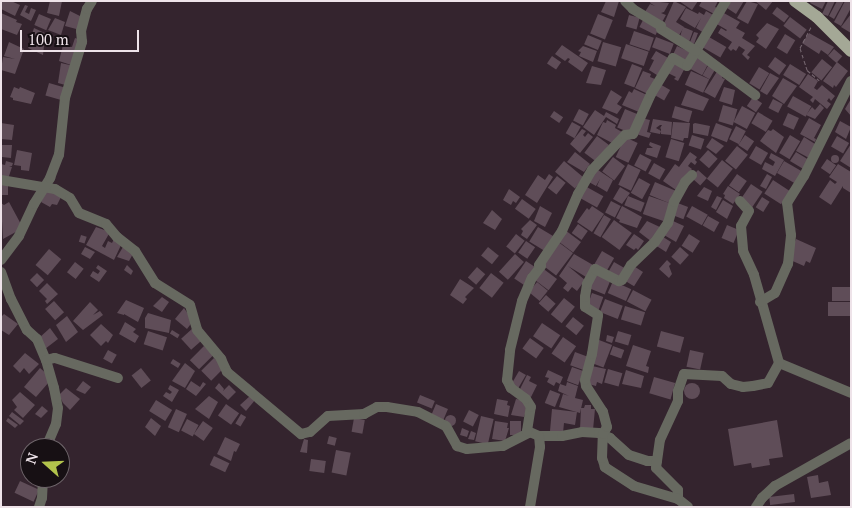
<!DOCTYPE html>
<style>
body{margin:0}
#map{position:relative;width:852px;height:508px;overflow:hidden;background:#34242e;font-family:"PT Serif",serif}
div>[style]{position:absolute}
.building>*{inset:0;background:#5f4d58;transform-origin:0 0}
.round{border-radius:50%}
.path>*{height:1px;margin-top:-0.5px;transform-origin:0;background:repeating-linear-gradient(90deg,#766770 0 4px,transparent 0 6.5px)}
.minor>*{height:10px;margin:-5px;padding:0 5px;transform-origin:5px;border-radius:5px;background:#676960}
.major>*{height:12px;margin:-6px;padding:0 6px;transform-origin:6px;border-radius:6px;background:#a4a896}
span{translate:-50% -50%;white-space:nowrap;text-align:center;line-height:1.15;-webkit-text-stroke:4px #171014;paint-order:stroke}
.frame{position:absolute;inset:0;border:2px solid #eee3e9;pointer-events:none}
.north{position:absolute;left:20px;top:438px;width:50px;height:50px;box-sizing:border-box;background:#171014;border:1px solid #6d6469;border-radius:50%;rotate:290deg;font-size:14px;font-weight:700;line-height:20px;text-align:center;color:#eee3e9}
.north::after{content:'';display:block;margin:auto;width:18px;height:22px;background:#b2c34c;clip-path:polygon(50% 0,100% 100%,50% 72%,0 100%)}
.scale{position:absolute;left:20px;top:30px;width:119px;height:22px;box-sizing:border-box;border:2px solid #eee3e9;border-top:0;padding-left:6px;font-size:15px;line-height:18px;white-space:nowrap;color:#eee3e9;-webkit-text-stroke:4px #171014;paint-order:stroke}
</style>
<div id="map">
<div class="building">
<i style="clip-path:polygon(1px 1px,11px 1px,20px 5px,15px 16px,1px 9px)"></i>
<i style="clip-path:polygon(50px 1px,62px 1px,59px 16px,47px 13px)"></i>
<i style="clip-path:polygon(606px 1px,619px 1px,614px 17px,601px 12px)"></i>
<i style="clip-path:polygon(651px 1px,669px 3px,664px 12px,661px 13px,666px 15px,661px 24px,643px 15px,650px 4px,655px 6px,650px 3px)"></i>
<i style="clip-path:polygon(674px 1px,686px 7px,676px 22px,684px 27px,678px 37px,662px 28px)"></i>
<i style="clip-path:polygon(679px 1px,698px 1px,692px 10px)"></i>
<i style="clip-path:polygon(702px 1px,718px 1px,715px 7px,719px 9px,716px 15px,699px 6px)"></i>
<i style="clip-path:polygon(731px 1px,744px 1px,736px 14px,727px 8px)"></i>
<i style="clip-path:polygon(747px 1px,758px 4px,748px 24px,737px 18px)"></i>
<i style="clip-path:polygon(755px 1px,773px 1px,766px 10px)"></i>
<i style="clip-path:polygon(811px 1px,826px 1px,822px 9px,810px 3px)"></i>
<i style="clip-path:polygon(828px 1px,835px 1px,828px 16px,822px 14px)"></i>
<i style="clip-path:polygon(837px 1px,844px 1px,834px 19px,829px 16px)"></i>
<i style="clip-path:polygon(845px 1px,851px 1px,851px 8px,841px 26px,834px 22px)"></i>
<i style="clip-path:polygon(25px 5px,28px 6px,25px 12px,29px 14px,31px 8px,36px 10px,31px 21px,20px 15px)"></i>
<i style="left:777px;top:7px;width:15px;height:8px;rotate:37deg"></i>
<i style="clip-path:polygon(686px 8px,698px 14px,699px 12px,704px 15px,706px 11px,715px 16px,704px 33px,696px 28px,701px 18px,695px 28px,680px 19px)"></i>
<i style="clip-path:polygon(70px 11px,82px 17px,80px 30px,65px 26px)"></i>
<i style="clip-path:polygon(722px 12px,740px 22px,736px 28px,745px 33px,742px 38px,755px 46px,747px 55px,750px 57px,748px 60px,742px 54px,745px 50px,739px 46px,736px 51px,733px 49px,731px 51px,728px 48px,732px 42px,718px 33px,721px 28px,726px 31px,727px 30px,715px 23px)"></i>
<i style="clip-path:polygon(1px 13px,17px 20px,16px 22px,22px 24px,17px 35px,1px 29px)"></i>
<i style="left:39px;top:14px;width:13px;height:12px;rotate:23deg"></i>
<i style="left:598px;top:14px;width:16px;height:21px;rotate:22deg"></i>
<i style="clip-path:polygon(851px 14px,851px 33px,841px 27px)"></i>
<i style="left:629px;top:15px;width:11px;height:12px;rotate:15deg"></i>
<i style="left:790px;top:17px;width:21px;height:11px;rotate:37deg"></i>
<i style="clip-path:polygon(55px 18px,65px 22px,61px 35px,48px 30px)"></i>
<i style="left:644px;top:18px;width:18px;height:10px;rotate:27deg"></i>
<i style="clip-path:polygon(767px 23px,779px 29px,766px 49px,756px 42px,759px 38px,756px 35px)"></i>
<i style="clip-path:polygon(683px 27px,693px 31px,689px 42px,679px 40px)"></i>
<i style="clip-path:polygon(34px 28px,51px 36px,44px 46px,43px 55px,28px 48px,35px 36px,32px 34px)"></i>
<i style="left:634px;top:31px;width:21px;height:14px;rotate:19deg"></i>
<i style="clip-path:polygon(694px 32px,698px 33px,694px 44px,690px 42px)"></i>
<i style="clip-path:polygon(809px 33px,834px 47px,828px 55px,821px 50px,819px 54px,802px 43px)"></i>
<i style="left:785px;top:34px;width:12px;height:16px;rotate:31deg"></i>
<i style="left:588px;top:35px;width:15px;height:10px;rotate:23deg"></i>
<i style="left:656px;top:37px;width:19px;height:11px;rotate:21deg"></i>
<i style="left:709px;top:37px;width:20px;height:12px;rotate:30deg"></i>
<i style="clip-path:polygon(75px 38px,81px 40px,71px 65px,59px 61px,63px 45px,72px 47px)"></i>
<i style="clip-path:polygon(9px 42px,24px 49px,15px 74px,1px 70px,3px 57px,15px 59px,4px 56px)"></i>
<i style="left:603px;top:42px;width:19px;height:20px;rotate:16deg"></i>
<i style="left:626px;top:44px;width:24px;height:15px;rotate:19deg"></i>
<i style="clip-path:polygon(562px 45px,588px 63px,582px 72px,568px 62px,570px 59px,568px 58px,565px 61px,555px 54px)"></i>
<i style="clip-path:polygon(583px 46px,597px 51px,593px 62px,579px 56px,581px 52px,578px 51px)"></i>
<i style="left:677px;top:46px;width:14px;height:11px;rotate:25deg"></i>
<i style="left:834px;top:49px;width:11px;height:9px;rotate:41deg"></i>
<i style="clip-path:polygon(656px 51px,670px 59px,660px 77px,649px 70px,654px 60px,651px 59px)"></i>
<i style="left:696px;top:55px;width:15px;height:15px;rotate:28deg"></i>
<i style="left:552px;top:56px;width:11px;height:9px;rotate:34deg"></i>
<i style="left:775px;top:57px;width:14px;height:12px;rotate:36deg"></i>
<i style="left:822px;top:59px;width:13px;height:17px;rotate:39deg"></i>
<i style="clip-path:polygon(673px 61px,686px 66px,678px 81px,674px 79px,676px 77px,666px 72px)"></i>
<i style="clip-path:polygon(837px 62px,848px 71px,836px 87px,834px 85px,833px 88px,823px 81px)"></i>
<i style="clip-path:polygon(61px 63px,74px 66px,69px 86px,58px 83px)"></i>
<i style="left:632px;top:64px;width:11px;height:21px;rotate:22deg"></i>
<i style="left:709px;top:64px;width:8px;height:13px;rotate:30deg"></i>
<i style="left:790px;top:64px;width:19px;height:13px;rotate:32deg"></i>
<i style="clip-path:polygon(592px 66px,606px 70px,601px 85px,586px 83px)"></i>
<i style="left:759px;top:67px;width:12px;height:19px;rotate:31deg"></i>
<i style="clip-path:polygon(718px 70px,724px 74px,722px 78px,725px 79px,715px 98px,704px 92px)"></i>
<i style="clip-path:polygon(643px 71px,651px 74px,650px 77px,655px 79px,648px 94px,635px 88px)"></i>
<i style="left:691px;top:71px;width:20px;height:15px;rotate:24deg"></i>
<i style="clip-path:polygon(770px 73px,779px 78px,767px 95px,760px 91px)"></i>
<i style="clip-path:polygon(808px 74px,818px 81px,814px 88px,817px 90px,822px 85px,835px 96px,831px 101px,829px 98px,827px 101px,831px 104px,827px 109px,815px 99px,813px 103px,810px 100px,813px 97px,799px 87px)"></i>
<i style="clip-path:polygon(783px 78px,797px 86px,784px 104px,772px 96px)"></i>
<i style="left:49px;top:83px;width:19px;height:13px;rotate:16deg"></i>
<i style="left:658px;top:83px;width:14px;height:12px;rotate:30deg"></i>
<i style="clip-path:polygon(14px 87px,19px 89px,20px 87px,35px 93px,31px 104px,13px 100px,13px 98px,10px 97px)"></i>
<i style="clip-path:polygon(724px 87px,735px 90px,732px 105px,719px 101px)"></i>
<i style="clip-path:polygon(634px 89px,647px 95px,639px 112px,622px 105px,629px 91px,632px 93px)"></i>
<i style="clip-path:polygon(611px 90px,622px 97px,617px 104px,622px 107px,617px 114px,602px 108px)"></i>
<i style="clip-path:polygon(687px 90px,709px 99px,703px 111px,681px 105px)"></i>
<i style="left:793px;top:96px;width:21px;height:12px;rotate:29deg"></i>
<i style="left:753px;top:97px;width:11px;height:11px;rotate:34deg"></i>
<i style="left:773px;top:99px;width:11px;height:10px;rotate:27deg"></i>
<i style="clip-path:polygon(851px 99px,851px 116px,845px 109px)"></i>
<i style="clip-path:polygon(820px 104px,824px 108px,815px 119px,806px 115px,812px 107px,815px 110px)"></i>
<i style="left:723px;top:105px;width:15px;height:17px;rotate:16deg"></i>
<i style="left:675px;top:106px;width:18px;height:12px;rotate:16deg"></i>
<i style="left:742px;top:106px;width:15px;height:18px;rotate:28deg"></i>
<i style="left:579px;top:109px;width:11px;height:13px;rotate:27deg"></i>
<i style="left:625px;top:109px;width:15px;height:20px;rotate:23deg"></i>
<i style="clip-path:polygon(595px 110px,604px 116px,606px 112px,619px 119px,617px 124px,606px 117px,594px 135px,583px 127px)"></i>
<i style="left:554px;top:111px;width:11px;height:7px;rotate:34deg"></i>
<i style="left:758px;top:112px;width:17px;height:13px;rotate:31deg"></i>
<i style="left:788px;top:113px;width:12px;height:13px;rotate:24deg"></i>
<i style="clip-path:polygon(641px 118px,650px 120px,647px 132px,651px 133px,649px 138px,636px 134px)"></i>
<i style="clip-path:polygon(809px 118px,821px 125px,814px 138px,816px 139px,815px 142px,800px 134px)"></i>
<i style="clip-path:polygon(653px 119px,672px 122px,671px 135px,661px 134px,661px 128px,659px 130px,662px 125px,660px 125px,656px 128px,661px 131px,660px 134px,650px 132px)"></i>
<i style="clip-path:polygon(607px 120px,616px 125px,615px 128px,622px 132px,616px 145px,597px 135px,603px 122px,606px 123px)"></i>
<i style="clip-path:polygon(840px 121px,851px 127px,846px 139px,835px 132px)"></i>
<i style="left:572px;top:122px;width:10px;height:13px;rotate:29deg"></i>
<i style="clip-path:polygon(673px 122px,690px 123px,688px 138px,684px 138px,683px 141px,671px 138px)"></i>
<i style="clip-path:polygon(1px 123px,14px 125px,12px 140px,1px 139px)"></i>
<i style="clip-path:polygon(695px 123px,710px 126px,708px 136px,693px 133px,693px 124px)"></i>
<i style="left:716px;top:123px;width:17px;height:14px;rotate:21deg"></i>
<i style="left:736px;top:126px;width:11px;height:15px;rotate:27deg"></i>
<i style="clip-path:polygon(582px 129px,586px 131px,583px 135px,585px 137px,588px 133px,593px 137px,580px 153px,570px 144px)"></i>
<i style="clip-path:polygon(773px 129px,784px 137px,776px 153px,760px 141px,768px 130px,771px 131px)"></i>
<i style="left:692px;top:135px;width:13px;height:11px;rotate:18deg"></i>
<i style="left:745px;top:135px;width:11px;height:12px;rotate:34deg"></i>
<i style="left:790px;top:135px;width:12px;height:21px;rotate:31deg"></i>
<i style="left:597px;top:136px;width:15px;height:21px;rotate:37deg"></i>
<i style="left:837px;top:136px;width:14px;height:12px;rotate:30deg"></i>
<i style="left:625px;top:137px;width:14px;height:22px;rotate:25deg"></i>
<i style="clip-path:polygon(804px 137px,815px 144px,809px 158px,796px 151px)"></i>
<i style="clip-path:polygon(712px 138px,724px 146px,716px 154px,706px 147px)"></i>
<i style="left:671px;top:139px;width:14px;height:19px;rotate:17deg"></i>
<i style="clip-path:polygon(650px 142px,661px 146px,657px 158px,645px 154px,647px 148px,653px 148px,649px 145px)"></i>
<i style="clip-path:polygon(851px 144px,851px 168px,840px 161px)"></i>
<i style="clip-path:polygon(1px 145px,12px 145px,11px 158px,2px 157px)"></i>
<i style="left:737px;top:146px;width:14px;height:19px;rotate:39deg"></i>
<i style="left:756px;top:146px;width:14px;height:14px;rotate:30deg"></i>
<i style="clip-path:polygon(17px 150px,32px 153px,29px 171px,21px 170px,21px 166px,14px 165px)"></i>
<i style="left:708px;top:150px;width:13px;height:13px;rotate:42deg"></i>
<i style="clip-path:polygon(575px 152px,590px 164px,584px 172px,567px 162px)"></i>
<i style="clip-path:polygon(690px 152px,697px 157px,695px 160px,697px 162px,695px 165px,691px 162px,688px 166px,692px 169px,676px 190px,663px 181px,675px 164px,679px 167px)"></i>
<i style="clip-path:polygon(796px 152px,809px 160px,805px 170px,790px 161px)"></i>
<i style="clip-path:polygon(771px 153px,784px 160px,775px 176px,762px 169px,765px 162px,773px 166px,775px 162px,769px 158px)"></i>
<i style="left:640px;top:154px;width:13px;height:13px;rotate:27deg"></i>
<i class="round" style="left:831px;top:155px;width:8px;height:8px"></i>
<i style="left:613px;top:157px;width:15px;height:18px;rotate:37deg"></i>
<i style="left:827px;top:159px;width:11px;height:11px;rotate:34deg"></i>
<i style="left:722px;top:160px;width:14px;height:24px;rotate:39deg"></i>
<i style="clip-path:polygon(6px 161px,13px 163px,12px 166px,9px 166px,12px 167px,8px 179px,1px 176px,1px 164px,5px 165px)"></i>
<i style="left:564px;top:161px;width:26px;height:14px;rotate:40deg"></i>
<i style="left:784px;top:161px;width:22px;height:14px;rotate:30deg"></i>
<i style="left:654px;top:163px;width:13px;height:12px;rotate:29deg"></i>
<i style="left:628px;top:164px;width:14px;height:23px;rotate:25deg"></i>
<i style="clip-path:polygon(838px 164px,851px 172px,851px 193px,843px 188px,843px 186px,831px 205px,819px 197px,830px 180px,835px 184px,837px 182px,829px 177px)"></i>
<i style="clip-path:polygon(595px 168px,613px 180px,607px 192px,597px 186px,600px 179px,596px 186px,587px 181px)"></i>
<i style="left:698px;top:170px;width:12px;height:10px;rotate:42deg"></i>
<i style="clip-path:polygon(549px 174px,553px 177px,537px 203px,525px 195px,538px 175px,545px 180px)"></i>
<i style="left:737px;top:174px;width:12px;height:14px;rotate:35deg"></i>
<i style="clip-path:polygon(767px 174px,772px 177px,766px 189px,760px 186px)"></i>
<i style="left:557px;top:176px;width:11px;height:15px;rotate:38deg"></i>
<i style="left:639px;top:178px;width:13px;height:17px;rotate:29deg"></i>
<i style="left:773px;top:180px;width:20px;height:16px;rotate:33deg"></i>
<i style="left:655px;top:182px;width:23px;height:14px;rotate:23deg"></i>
<i style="left:751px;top:184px;width:14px;height:19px;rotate:34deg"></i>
<i style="left:1px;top:185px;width:7px;height:10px"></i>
<i style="left:585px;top:186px;width:21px;height:13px;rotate:29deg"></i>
<i style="clip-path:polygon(728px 186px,740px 194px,733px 204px,724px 198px,725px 195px,723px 194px)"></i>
<i style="clip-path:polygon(620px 187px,630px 193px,622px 204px,613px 199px)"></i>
<i style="clip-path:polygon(704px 187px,712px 191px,708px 201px,697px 196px)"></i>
<i style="clip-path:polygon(509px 189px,520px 197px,516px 203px,513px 201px,511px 205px,503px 200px)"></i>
<i style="clip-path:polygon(47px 190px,61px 197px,57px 205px,52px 204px,50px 207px,41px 202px)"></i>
<i style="left:628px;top:196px;width:18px;height:10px;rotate:22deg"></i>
<i style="left:649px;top:196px;width:24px;height:19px;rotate:19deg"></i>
<i style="clip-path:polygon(717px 196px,722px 198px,716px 210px,711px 207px)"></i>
<i style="left:762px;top:197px;width:9px;height:12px;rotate:32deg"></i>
<i style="left:522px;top:199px;width:17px;height:12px;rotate:36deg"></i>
<i style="clip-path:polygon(723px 200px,733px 206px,727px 219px,716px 212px)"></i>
<i style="left:611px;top:201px;width:11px;height:13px;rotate:27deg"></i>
<i style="clip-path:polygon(9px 202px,23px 228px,3px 239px,1px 203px,4px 205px)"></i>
<i style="left:675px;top:202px;width:14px;height:13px;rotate:21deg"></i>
<i style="clip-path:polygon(540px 206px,552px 213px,545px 227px,534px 221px)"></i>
<i style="clip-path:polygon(592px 206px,604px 214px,592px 232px,577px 222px,587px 208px,589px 210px)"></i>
<i style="clip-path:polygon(622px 206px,642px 217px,637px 228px,619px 222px,620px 220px,616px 218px)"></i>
<i style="left:692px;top:206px;width:18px;height:12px;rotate:29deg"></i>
<i style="clip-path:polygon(492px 210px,502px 219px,495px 230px,483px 223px)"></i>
<i style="left:604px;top:215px;width:8px;height:21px;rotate:30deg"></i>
<i style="left:708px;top:216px;width:13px;height:11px;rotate:29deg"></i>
<i style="clip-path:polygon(530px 220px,537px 225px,527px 239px,521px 235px,523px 231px,521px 229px)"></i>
<i style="left:614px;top:220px;width:22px;height:21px;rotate:36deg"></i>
<i style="clip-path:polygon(647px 221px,662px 228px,652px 242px,639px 232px)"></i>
<i style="clip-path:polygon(673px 221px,684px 226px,676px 242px,664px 235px)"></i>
<i style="left:578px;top:224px;width:12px;height:11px;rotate:35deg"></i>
<i style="left:727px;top:225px;width:13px;height:14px;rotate:23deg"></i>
<i style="clip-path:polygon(96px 227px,110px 232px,102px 246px,105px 248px,108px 241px,112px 243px,114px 239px,122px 243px,114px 260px,86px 245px)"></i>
<i style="left:538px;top:227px;width:21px;height:17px;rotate:31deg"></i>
<i style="left:565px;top:230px;width:20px;height:13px;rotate:37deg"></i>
<i style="left:516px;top:234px;width:11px;height:16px;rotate:38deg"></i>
<i style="clip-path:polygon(634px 234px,644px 241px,638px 250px,636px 248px,634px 250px,626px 245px)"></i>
<i style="left:689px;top:234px;width:13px;height:14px;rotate:32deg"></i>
<i style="left:81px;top:235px;width:6px;height:7px;rotate:18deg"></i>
<i style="clip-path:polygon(660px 235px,671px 242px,666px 252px,655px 245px)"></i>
<i style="clip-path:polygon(796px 239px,816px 248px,810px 263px,806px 261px,804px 266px,788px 259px)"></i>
<i style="left:526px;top:241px;width:11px;height:14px;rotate:34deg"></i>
<i style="left:557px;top:241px;width:20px;height:28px;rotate:37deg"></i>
<i style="clip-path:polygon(85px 247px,95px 252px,90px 259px,81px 254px)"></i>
<i style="clip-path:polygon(123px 247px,134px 252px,129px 261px,117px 257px)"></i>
<i style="left:488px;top:247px;width:14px;height:11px;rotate:39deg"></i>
<i style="left:680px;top:247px;width:12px;height:13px;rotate:42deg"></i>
<i style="left:49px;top:249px;width:16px;height:21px;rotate:40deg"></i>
<i style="left:602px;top:251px;width:14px;height:15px;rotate:30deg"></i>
<i style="left:515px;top:254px;width:12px;height:24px;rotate:42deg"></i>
<i style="clip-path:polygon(574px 254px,593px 265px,586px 277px,568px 266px,585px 280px,577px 291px,572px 287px,568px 292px,563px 288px,567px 283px,559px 276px)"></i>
<i style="clip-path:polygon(667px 260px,671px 264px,669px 266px,672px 274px,669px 278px,659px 269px)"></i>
<i style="left:526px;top:261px;width:14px;height:21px;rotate:34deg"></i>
<i style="left:75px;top:262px;width:11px;height:13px;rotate:38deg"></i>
<i style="left:614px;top:262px;width:14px;height:12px;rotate:30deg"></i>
<i style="clip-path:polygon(98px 265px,107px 271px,99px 282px,90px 276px,93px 271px,98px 274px,100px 271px,96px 268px)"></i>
<i style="clip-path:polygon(127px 265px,133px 271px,131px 275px,124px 270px)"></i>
<i style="left:632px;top:265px;width:13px;height:17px;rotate:32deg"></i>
<i style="left:477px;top:267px;width:11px;height:14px;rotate:41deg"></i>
<i style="left:541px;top:267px;width:20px;height:14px;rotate:37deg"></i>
<i style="left:37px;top:273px;width:10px;height:10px;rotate:45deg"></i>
<i style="left:491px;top:273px;width:16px;height:19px;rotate:38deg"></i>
<i style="left:594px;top:273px;width:18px;height:16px;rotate:22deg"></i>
<i style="clip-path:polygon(460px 279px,474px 288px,465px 297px,467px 299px,463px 304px,450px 295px)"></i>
<i style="left:613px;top:281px;width:20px;height:13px;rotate:24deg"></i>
<i style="left:537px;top:282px;width:14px;height:13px;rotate:39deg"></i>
<i style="clip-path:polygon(47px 283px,58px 294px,47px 304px,45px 301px,47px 299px,39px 291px)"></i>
<i style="left:832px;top:287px;width:19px;height:14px"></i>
<i style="left:633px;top:290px;width:21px;height:13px;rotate:28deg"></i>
<i style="left:592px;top:293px;width:12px;height:15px;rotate:20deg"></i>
<i style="left:546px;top:295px;width:13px;height:11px;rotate:42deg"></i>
<i style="clip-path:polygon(162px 297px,169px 302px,162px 312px,153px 306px)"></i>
<i style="left:564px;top:298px;width:14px;height:21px;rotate:39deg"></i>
<i style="left:605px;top:299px;width:19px;height:14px;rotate:21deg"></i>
<i style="clip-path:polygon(126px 300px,144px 308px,138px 322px,124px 314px,124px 315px,117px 313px)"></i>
<i style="left:54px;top:301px;width:15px;height:12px;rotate:48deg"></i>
<i style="clip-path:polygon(90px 302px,98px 310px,93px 315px,100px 311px,103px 315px,83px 330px,73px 321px)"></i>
<i style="left:828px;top:302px;width:23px;height:14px"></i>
<i style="left:625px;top:306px;width:21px;height:14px;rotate:17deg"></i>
<i style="clip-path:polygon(184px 308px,193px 321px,187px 329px,175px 319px)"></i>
<i style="clip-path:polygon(148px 313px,171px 320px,169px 333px,145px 328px,145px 318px)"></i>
<i style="clip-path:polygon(4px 314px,18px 324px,9px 335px,1px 330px,1px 317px)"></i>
<i style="clip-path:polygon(67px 316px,78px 332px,66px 342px,56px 325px)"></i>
<i style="left:573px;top:317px;width:14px;height:12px;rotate:39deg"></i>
<i style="clip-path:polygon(125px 322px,136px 329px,133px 332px,139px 336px,135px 343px,119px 334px)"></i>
<i style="left:542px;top:323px;width:22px;height:16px;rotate:34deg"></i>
<i style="clip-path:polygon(101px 324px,113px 335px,108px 343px,106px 341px,101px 346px,90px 335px)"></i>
<i style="clip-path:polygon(50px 328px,58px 339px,45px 349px,39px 338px)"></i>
<i style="left:193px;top:328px;width:15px;height:16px;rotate:48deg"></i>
<i style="left:172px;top:330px;width:9px;height:4px;rotate:32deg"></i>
<i style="left:148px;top:331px;width:20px;height:14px;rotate:18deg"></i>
<i style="left:618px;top:331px;width:14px;height:11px;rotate:17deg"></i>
<i style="left:661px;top:331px;width:24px;height:16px;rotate:15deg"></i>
<i style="clip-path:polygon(607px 335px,614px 337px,612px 343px,606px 341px)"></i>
<i style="left:563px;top:337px;width:16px;height:20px;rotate:35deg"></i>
<i style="left:530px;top:338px;width:17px;height:13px;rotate:36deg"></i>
<i style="left:599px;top:340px;width:14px;height:24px;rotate:21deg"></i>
<i style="clip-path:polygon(633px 345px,651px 351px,646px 366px,649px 367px,648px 373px,626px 366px)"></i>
<i style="left:204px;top:346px;width:13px;height:20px;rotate:45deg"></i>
<i style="left:613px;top:346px;width:12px;height:9px;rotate:20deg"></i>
<i style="left:108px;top:350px;width:10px;height:10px;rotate:29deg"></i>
<i style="left:690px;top:350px;width:14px;height:17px;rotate:12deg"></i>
<i style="left:575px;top:352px;width:15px;height:14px;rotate:20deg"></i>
<i style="clip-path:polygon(25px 353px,39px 364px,29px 374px,24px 368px,20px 373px,13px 366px)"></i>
<i style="left:214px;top:358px;width:14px;height:18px;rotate:45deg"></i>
<i style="left:173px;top:359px;width:9px;height:5px;rotate:32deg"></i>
<i style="clip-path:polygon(185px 363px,195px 371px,185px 388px,172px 381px)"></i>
<i style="clip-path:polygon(592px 366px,606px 369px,602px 384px,597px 382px,596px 386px,588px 384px)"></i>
<i style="left:572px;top:367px;width:12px;height:15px;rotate:20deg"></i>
<i style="clip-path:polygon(40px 368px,47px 374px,49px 382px,36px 397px,24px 387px)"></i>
<i style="left:141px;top:368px;width:16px;height:12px;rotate:52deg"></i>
<i style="left:608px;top:369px;width:15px;height:14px;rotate:16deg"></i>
<i style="clip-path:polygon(548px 370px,563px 377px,560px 384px,556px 382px,554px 386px,547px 382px,549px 378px,545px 377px)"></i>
<i style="clip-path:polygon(626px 370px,644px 376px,641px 388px,622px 384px)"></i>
<i style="left:519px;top:371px;width:8px;height:16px;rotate:30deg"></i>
<i style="clip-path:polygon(527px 375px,531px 377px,529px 381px,537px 385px,531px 397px,519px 391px)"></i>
<i style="left:654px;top:377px;width:22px;height:17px;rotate:16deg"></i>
<i style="clip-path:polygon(83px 381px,91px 387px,85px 394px,76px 390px)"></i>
<i style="clip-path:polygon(191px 381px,200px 387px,203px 382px,206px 384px,196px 396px,186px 389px)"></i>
<i style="clip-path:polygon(567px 382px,578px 386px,575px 398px,583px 400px,580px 413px,559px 407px,563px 394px,569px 396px,558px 391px,560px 384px,566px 386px)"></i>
<i class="round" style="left:684px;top:383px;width:16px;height:16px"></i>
<i style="clip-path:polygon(219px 383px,224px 389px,223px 391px,229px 385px,236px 392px,228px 400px,215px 388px)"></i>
<i style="clip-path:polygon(170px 385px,179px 390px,172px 402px,163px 396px,166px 392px,170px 394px,172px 392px,168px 389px)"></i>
<i style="clip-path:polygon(66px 388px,80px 399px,70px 410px,63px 403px,59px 395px)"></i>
<i style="left:550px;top:390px;width:11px;height:14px;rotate:22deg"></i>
<i style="clip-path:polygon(20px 392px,35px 405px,23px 418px,14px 410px,17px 407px,12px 400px)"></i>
<i style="left:420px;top:395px;width:16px;height:8px;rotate:22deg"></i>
<i style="clip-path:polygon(209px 396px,218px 402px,209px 419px,195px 409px)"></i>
<i style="clip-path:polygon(250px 396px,255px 400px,246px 411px,240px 405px)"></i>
<i style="clip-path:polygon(497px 399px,508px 401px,507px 405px,510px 406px,508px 417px,494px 414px)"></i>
<i style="clip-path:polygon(516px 399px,522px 400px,528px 405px,524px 417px,511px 415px)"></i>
<i style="left:156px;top:400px;width:19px;height:13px;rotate:32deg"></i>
<i style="left:226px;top:404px;width:16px;height:14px;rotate:35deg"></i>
<i style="left:436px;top:404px;width:13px;height:13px;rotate:23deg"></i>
<i style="clip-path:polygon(585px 405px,591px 405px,591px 409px,595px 409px,593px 430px,580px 429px,581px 408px,584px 408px)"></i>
<i style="clip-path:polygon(42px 406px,48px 411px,41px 418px,35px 414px)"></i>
<i style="left:176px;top:409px;width:12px;height:20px;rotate:24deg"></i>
<i style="clip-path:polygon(552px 409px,577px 412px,575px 425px,564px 423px,563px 433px,550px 431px)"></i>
<i style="left:469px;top:410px;width:11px;height:13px;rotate:27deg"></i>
<i style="clip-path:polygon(12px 412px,24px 421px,20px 425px,9px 416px)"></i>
<i style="left:241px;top:414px;width:6px;height:11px;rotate:31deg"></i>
<i class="round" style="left:444.5px;top:414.5px;width:11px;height:11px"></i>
<i style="left:481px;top:416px;width:13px;height:26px;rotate:13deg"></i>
<i style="clip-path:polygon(8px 418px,18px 425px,15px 428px,6px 421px)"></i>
<i style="clip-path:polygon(151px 418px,161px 426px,155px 436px,145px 427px)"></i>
<i style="left:354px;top:418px;width:11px;height:14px;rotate:10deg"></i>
<i style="left:187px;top:419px;width:13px;height:13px;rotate:27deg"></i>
<i style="clip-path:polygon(777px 420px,783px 457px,769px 459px,770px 465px,752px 468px,751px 463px,734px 466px,728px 429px)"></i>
<i style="left:203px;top:421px;width:12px;height:16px;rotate:35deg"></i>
<i style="clip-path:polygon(495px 421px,508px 423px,507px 428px,509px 428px,505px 441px,492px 439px)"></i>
<i style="left:510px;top:421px;width:11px;height:14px"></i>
<i style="clip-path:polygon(462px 428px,469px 431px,467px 437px,460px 435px)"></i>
<i style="clip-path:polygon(471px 431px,476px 433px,474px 440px,468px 439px)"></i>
<i style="left:329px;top:436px;width:8px;height:8px;rotate:14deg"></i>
<i style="clip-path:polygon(225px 437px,240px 444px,236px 452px,234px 451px,231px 461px,217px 454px)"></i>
<i style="clip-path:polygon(304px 439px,308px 440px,307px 453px,300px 452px)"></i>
<i style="left:336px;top:450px;width:15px;height:23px;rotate:11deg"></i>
<i style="left:214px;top:456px;width:17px;height:10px;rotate:25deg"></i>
<i style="left:311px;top:459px;width:15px;height:12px;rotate:8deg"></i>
<i style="clip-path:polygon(818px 475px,819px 483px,828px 481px,831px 495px,811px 498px,807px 477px)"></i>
<i style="left:20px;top:481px;width:21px;height:13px;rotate:25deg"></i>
<i style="left:794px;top:494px;width:8px;height:25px;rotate:83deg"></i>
</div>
<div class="path">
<i style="left:811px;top:27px;width:24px;rotate:118deg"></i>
<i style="left:800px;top:48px;width:23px;rotate:72deg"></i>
<i style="left:807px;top:70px;width:16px;rotate:40deg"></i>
</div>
<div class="minor">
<i style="left:726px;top:1px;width:58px;rotate:121deg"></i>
<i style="left:696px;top:51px;width:74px;rotate:36.7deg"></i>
<i style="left:1px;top:180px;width:55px;rotate:9.5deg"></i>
<i style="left:55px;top:189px;width:17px;rotate:31deg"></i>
<i style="left:70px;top:198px;width:17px;rotate:59deg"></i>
<i style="left:79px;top:213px;width:29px;rotate:22deg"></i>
<i style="left:106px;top:224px;width:17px;rotate:50deg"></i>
<i style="left:117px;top:237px;width:23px;rotate:38deg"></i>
<i style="left:135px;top:251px;width:38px;rotate:58deg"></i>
<i style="left:155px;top:283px;width:41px;rotate:32.2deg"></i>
<i style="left:190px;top:305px;width:26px;rotate:74deg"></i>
<i style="left:197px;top:330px;width:38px;rotate:50deg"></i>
<i style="left:221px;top:359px;width:14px;rotate:65deg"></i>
<i style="left:227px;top:372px;width:97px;rotate:40deg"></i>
<i style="left:301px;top:434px;width:9px;rotate:-13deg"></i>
<i style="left:310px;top:432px;width:24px;rotate:-42deg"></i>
<i style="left:328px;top:416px;width:36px;rotate:-3deg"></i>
<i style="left:364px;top:414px;width:15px;rotate:-28deg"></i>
<i style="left:377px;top:407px;width:10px"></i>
<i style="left:387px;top:407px;width:31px;rotate:9deg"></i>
<i style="left:418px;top:412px;width:31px;rotate:27deg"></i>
<i style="left:446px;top:426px;width:23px;rotate:61deg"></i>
<i style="left:457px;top:446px;width:10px;rotate:17deg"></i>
<i style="left:467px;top:449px;width:36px;rotate:-5deg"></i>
<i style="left:503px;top:446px;width:29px;rotate:-27deg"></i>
<i style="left:740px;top:201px;width:13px;rotate:48deg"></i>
<i style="left:749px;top:211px;width:17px;rotate:118deg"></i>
<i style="left:741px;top:226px;width:25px;rotate:85deg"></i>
<i style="left:743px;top:251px;width:26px;rotate:65deg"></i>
<i style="left:754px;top:275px;width:91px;rotate:74.1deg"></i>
<i style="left:779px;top:363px;width:78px;rotate:22.6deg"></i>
<i style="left:1px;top:260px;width:30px;rotate:-53deg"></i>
<i style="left:19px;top:236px;width:35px;rotate:-65deg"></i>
<i style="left:34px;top:204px;width:31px;rotate:-58deg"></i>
<i style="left:50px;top:178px;width:25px;rotate:-69deg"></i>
<i style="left:59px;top:155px;width:57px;rotate:-84deg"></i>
<i style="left:65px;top:98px;width:59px;rotate:-73.1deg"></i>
<i style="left:82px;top:42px;width:11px;rotate:-95deg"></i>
<i style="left:81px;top:31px;width:23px;rotate:-75deg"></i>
<i style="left:87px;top:9px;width:9px;rotate:-58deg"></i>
<i style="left:1px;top:272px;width:29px;rotate:70deg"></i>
<i style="left:11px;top:299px;width:35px;rotate:63deg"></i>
<i style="left:27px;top:330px;width:13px;rotate:42deg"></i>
<i style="left:37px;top:339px;width:23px;rotate:67deg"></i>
<i style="left:46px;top:360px;width:29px;rotate:74deg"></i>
<i style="left:54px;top:388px;width:20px;rotate:79deg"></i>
<i style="left:58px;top:408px;width:16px;rotate:97deg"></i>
<i style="left:56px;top:424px;width:26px;rotate:113deg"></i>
<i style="left:760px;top:302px;width:17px;rotate:-31deg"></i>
<i style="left:775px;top:293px;width:32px;rotate:-66deg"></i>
<i style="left:788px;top:264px;width:29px;rotate:-84deg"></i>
<i style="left:791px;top:235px;width:32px;rotate:-97deg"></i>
<i style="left:787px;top:203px;width:32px;rotate:-58deg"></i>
<i style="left:804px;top:176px;width:106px;rotate:-63.7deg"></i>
<i style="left:46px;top:360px;width:9px;rotate:-13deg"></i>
<i style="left:55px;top:358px;width:66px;rotate:17.6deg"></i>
<i style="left:539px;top:436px;width:23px"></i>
<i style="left:562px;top:436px;width:20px;rotate:-11deg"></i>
<i style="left:582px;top:432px;width:17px;rotate:3deg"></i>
<i style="left:599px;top:433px;width:12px;rotate:24deg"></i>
<i style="left:610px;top:438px;width:25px;rotate:42deg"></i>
<i style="left:629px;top:455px;width:19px;rotate:18deg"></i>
<i style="left:647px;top:461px;width:10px"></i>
<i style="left:678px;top:499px;width:9px;rotate:-90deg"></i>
<i style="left:678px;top:490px;width:31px;rotate:-135deg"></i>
<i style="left:656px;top:468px;width:28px;rotate:-82deg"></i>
<i style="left:660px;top:440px;width:43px;rotate:-65.2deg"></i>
<i style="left:678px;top:401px;width:10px;rotate:-90deg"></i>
<i style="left:678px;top:391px;width:18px;rotate:-71deg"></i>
<i style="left:684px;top:374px;width:38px;rotate:3deg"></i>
<i style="left:722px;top:376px;width:12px;rotate:42deg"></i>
<i style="left:731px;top:384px;width:12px;rotate:14deg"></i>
<i style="left:743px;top:387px;width:10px;rotate:-6deg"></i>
<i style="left:753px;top:386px;width:15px;rotate:-11deg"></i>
<i style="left:768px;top:383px;width:23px;rotate:-61deg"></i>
<i style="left:39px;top:507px;width:9px;rotate:-72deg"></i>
<i style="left:42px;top:498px;width:20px;rotate:-87deg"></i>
<i style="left:530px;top:507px;width:61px;rotate:-80.5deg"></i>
<i style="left:540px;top:447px;width:11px;rotate:-95deg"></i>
<i style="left:539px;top:436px;width:13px;rotate:-157deg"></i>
<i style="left:527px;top:431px;width:24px;rotate:-81deg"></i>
<i style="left:531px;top:407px;width:9px;rotate:-122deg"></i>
<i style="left:526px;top:399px;width:19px;rotate:-144deg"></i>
<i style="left:511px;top:388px;width:9px;rotate:-117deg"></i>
<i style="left:507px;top:380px;width:30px;rotate:-84deg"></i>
<i style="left:510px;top:350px;width:50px;rotate:-76.2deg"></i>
<i style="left:522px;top:301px;width:25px;rotate:-67deg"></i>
<i style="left:532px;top:278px;width:15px;rotate:-53deg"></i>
<i style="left:541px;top:266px;width:2px;rotate:-153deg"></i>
<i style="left:539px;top:265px;width:41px;rotate:-55.9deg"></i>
<i style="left:562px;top:231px;width:40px;rotate:-66.6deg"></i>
<i style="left:578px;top:194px;width:28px;rotate:-60deg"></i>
<i style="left:592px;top:170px;width:48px;rotate:-46.7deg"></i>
<i style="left:625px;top:135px;width:8px;rotate:-7deg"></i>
<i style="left:633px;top:134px;width:44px;rotate:-65.8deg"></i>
<i style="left:651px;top:94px;width:42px;rotate:-58.6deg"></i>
<i style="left:673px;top:58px;width:16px;rotate:30deg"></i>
<i style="left:687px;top:66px;width:17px;rotate:-59deg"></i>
<i style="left:696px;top:51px;width:41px;rotate:-147.8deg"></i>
<i style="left:661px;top:29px;width:3px;rotate:-90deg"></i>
<i style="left:661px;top:26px;width:33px;rotate:-149deg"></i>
<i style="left:633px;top:9px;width:11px;rotate:-135deg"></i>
<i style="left:688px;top:507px;width:13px;rotate:-141deg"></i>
<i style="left:678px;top:499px;width:46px;rotate:-163.5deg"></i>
<i style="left:634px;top:486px;width:35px;rotate:-147deg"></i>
<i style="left:605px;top:467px;width:9px;rotate:-108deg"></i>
<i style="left:602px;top:458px;width:24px;rotate:-88deg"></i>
<i style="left:603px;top:434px;width:8px;rotate:-60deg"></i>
<i style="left:607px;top:427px;width:16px;rotate:-105deg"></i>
<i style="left:603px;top:412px;width:31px;rotate:-123deg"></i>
<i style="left:586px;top:386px;width:6px;rotate:-99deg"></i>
<i style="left:585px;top:380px;width:27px;rotate:-75deg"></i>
<i style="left:592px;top:354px;width:39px;rotate:-81deg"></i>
<i style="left:598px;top:315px;width:15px;rotate:-148deg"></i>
<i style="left:585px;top:307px;width:10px;rotate:-90deg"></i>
<i style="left:585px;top:297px;width:13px;rotate:-81deg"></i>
<i style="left:587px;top:284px;width:17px;rotate:-62deg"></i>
<i style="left:595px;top:269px;width:27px;rotate:27deg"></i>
<i style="left:619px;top:281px;width:3px;rotate:-18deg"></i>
<i style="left:622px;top:280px;width:17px;rotate:-59deg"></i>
<i style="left:631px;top:265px;width:33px;rotate:-44deg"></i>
<i style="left:655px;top:242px;width:23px;rotate:-56deg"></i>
<i style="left:668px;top:223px;width:22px;rotate:-74deg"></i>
<i style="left:674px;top:202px;width:23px;rotate:-61deg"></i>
<i style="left:685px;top:182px;width:10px;rotate:-45deg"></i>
<i style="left:756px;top:507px;width:11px;rotate:-56deg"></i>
<i style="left:762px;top:498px;width:18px;rotate:-43deg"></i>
<i style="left:775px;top:486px;width:87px;rotate:-29.5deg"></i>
</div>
<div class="major">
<i style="left:795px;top:1px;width:27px;rotate:36deg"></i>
<i style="left:817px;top:17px;width:48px;rotate:45deg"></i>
</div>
<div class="frame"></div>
<div class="north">N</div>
<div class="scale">100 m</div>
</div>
